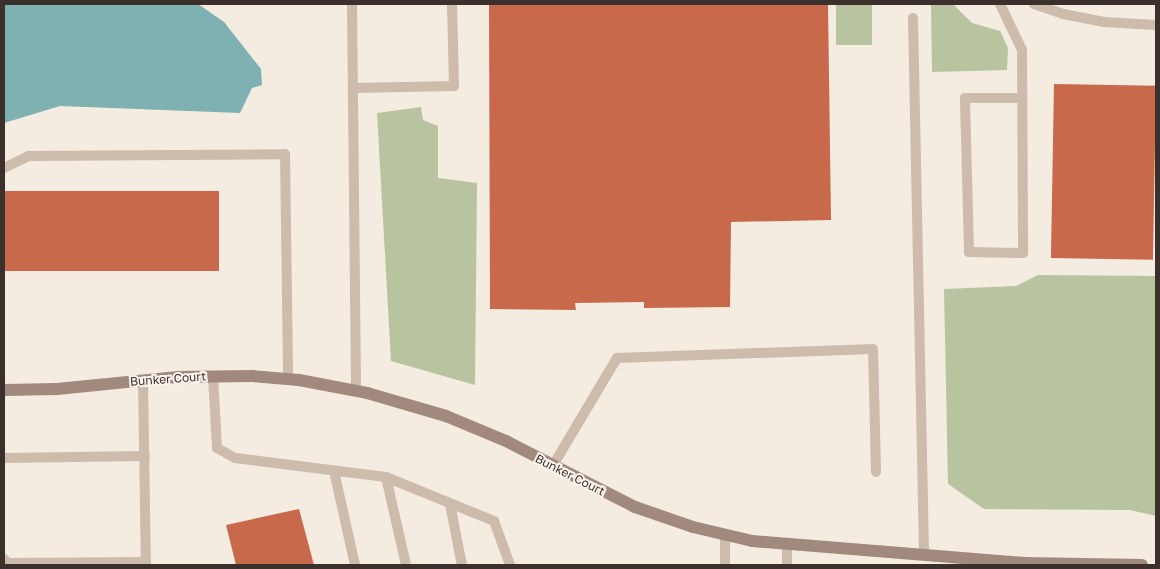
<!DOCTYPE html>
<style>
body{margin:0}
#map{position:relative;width:1160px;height:569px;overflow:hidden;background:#f4ebe1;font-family:"Golos Text",sans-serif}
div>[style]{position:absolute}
.green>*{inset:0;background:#b8c4a0;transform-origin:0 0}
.water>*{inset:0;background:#7fb0b2}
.building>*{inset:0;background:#c8694b;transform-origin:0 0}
.lane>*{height:10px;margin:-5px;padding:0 5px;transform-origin:5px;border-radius:5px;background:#cdbbac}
.secondary>*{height:12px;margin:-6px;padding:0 6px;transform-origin:6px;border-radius:6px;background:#a18a7d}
span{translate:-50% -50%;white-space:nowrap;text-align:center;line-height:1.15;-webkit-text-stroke:4px #fbf5ee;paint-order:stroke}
.street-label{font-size:12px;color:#3b302b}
.frame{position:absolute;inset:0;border:5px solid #3b302b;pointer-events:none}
</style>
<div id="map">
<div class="green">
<i style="left:836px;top:4px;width:36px;height:41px"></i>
<i style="clip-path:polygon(931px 4px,953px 4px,972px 23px,1000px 31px,1008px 48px,1007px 70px,932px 72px)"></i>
<i style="clip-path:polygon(421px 107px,423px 120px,438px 126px,438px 178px,477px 183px,475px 385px,391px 361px,377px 113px)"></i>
<i style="clip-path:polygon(1038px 275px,1156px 276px,1156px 516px,1130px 510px,984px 509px,948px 484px,944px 289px,1016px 286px)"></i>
</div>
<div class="water">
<i style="clip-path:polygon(4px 4px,198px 4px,224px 22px,261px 69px,262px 85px,252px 88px,240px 113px,60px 106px,4px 123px)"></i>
</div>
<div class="building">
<i style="clip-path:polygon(489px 4px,828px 4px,831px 220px,731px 222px,730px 307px,644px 308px,644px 302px,575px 303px,576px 310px,490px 309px)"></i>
<i style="left:1054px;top:84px;width:102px;height:174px;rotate:1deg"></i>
<i style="left:4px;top:191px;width:215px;height:80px"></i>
<i style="clip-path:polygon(299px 509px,314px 565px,236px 565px,226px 525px)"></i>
</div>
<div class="lane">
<i style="left:352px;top:4px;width:387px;rotate:89.4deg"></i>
<i style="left:1000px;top:4px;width:51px;rotate:64.4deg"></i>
<i style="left:1022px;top:50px;width:203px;rotate:89.7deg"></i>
<i style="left:1023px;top:253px;width:54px;rotate:-178.9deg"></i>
<i style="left:969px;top:252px;width:154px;rotate:-91.5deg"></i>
<i style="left:965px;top:98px;width:57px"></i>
<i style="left:1034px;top:4px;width:31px;rotate:19deg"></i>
<i style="left:1063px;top:14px;width:42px;rotate:11deg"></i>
<i style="left:1104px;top:22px;width:52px;rotate:3.3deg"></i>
<i style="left:913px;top:18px;width:535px;rotate:88.82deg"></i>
<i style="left:353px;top:88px;width:101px;rotate:-1.1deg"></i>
<i style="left:454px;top:86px;width:82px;rotate:-91.4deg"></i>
<i style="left:4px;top:168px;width:28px;rotate:-26deg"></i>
<i style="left:29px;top:156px;width:256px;rotate:-0.4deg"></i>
<i style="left:285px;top:154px;width:225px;rotate:89.2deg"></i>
<i style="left:213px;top:376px;width:72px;rotate:86.8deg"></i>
<i style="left:217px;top:448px;width:21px;rotate:29deg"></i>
<i style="left:235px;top:458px;width:152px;rotate:7.2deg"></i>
<i style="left:386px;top:477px;width:117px;rotate:22.2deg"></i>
<i style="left:494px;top:521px;width:47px;rotate:70deg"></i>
<i style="left:143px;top:380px;width:185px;rotate:89.1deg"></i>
<i style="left:4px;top:458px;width:141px;rotate:-0.8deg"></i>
<i style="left:552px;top:467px;width:127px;rotate:-59.2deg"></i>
<i style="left:617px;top:358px;width:256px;rotate:-2deg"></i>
<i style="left:873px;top:349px;width:123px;rotate:88.6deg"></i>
<i style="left:334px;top:471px;width:96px;rotate:77.4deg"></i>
<i style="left:386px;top:477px;width:90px;rotate:77.2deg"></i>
<i style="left:450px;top:504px;width:62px;rotate:78.9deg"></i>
<i style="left:4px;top:559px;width:6px;rotate:45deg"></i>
<i style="left:8px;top:563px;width:138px;rotate:-0.4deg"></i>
<i style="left:725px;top:565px;width:30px;rotate:-90deg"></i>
<i style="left:787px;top:565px;width:19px;rotate:-90deg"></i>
</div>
<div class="secondary">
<i style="left:4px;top:390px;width:53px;rotate:-1.1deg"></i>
<i style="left:57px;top:389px;width:122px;rotate:-5.7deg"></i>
<i style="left:178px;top:377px;width:74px;rotate:-0.8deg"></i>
<i style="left:252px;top:376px;width:47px;rotate:4.9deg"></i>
<i style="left:299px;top:380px;width:69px;rotate:10.8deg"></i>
<i style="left:367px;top:393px;width:82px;rotate:16.2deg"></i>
<i style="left:446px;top:416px;width:65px;rotate:22.6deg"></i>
<i style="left:506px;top:441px;width:145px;rotate:27.1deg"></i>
<i style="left:635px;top:507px;width:61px;rotate:19deg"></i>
<i style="left:693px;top:527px;width:61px;rotate:13.3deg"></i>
<i style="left:752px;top:541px;width:274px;rotate:4.6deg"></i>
<i style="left:1025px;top:563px;width:117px;rotate:1deg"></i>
</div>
<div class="street-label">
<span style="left:168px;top:379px;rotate:-4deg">Bunker Court</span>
<span style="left:570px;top:475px;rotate:27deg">Bunker Court</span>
</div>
<div class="frame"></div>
</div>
